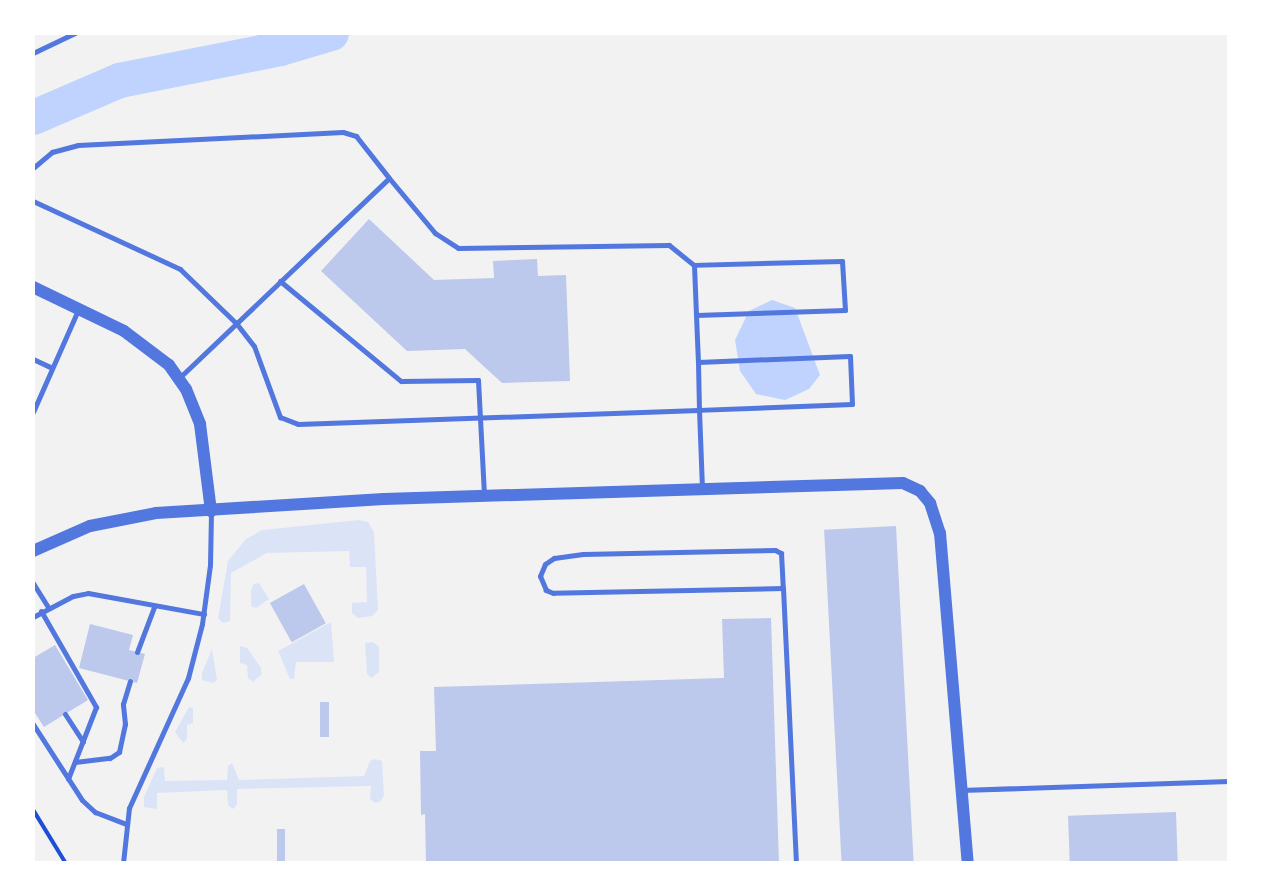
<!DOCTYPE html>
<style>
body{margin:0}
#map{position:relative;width:1262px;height:896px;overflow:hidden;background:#f2f2f2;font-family:"Sofia Sans Condensed",sans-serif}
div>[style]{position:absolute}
.green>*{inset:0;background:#dbe4f7}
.water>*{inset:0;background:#bfd3fe}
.river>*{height:35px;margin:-17.5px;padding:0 17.5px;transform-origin:17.5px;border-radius:17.5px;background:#bfd3fe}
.building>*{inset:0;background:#bdc9ec;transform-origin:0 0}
.path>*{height:3.5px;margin:-1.75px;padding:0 1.75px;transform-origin:1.75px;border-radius:1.75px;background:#1d4ed8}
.service>*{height:5px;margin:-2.5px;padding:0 2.5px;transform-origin:2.5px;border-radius:2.5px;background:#5277de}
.tertiary>*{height:12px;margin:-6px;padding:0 6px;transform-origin:6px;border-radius:6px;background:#5277de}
span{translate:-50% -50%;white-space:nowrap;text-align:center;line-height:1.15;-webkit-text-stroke:5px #fff;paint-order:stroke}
.frame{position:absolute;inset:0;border:35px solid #fff;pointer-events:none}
</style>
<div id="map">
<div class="green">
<i style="clip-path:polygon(359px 520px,368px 522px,374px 532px,378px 610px,372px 616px,358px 618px,352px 613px,352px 603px,367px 602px,366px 567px,350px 567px,349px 551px,267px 553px,231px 573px,230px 621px,223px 623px,218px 618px,228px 561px,246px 539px,262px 530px)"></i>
<i style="clip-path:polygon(259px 583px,269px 599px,256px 608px,251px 606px,251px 590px,254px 584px)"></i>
<i style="clip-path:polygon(331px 622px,334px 662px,296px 662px,294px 679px,290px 679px,278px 651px)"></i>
<i style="clip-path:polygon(373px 642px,379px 647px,379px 672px,371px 678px,367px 674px,365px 643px)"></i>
<i style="clip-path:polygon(240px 646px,247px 648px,261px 668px,262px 674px,253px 682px,248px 678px,247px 665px,240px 663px)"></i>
<i style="clip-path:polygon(212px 649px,217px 680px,213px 683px,202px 680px,202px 673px)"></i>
<i style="clip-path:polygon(189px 707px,193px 708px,193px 723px,187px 725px,187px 739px,183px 743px,175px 732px)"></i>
<i style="clip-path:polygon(375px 759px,382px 761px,384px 795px,381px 801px,375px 803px,370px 799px,371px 786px,237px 789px,237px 804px,233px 809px,228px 805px,227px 790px,157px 793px,157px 809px,144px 807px,144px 797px,157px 768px,164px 767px,165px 781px,227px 780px,228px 766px,232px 763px,239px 780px,364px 776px,370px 761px)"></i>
</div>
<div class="water">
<i style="clip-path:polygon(772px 300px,795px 308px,820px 375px,809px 389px,785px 400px,756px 394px,740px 371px,735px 340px,749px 311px)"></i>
</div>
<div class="river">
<i style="left:33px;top:117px;width:94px;rotate:-23.3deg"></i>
<i style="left:119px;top:80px;width:164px;rotate:-11.2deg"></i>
<i style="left:280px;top:48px;width:53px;rotate:-16.4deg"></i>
</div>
<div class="building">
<i style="clip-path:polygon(369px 219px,434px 280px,494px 278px,493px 261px,537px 259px,538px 276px,566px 275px,570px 381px,502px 383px,465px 349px,407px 351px,321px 271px)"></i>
<i style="left:896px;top:526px;width:337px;height:72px;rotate:87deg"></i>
<i style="left:304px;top:584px;width:45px;height:39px;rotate:61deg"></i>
<i style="clip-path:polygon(771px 618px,779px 863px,426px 863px,425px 814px,421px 815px,420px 751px,436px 751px,434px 687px,724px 678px,722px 619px)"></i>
<i style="clip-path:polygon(90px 624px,133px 635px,129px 650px,145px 654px,137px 683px,79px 668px)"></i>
<i style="clip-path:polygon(55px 645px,88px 700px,44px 727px,33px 710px,33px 658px)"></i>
<i style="left:320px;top:702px;width:9px;height:35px"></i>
<i style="left:1176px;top:812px;width:51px;height:108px;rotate:88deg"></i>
<i style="left:277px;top:829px;width:8px;height:34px"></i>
</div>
<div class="path">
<i style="left:33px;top:809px;width:63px;rotate:58.6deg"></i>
</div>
<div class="service">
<i style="left:33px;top:53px;width:47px;rotate:-25.5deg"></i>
<i style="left:33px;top:168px;width:25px;rotate:-40deg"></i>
<i style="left:52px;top:152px;width:27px;rotate:-15deg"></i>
<i style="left:78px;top:145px;width:265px;rotate:-2.8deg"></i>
<i style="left:343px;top:132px;width:14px;rotate:17deg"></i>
<i style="left:356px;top:136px;width:53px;rotate:51.8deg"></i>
<i style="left:33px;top:201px;width:162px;rotate:24.8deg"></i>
<i style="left:180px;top:269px;width:78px;rotate:44deg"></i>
<i style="left:236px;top:323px;width:29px;rotate:52deg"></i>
<i style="left:254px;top:346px;width:76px;rotate:69.9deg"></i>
<i style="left:280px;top:417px;width:19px;rotate:21deg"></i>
<i style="left:298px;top:424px;width:401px;rotate:-2deg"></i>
<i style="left:699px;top:410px;width:48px;rotate:-91.2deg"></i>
<i style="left:280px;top:281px;width:157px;rotate:39.6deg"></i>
<i style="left:401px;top:381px;width:77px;rotate:-0.7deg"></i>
<i style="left:478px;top:380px;width:116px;rotate:87deg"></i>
<i style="left:696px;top:315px;width:149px;rotate:-1.9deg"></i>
<i style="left:845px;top:310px;width:49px;rotate:-93.5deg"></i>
<i style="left:842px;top:261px;width:148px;rotate:178.5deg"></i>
<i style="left:694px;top:265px;width:50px;rotate:87.7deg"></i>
<i style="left:696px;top:315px;width:47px;rotate:87.6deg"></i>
<i style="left:698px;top:362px;width:152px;rotate:-2.3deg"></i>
<i style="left:850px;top:356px;width:48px;rotate:87.6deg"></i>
<i style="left:852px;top:404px;width:153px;rotate:177.8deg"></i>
<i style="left:699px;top:410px;width:78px;rotate:87.8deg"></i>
<i style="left:33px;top:359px;width:21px;rotate:25deg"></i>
<i style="left:178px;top:379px;width:291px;rotate:-43.6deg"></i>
<i style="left:389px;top:178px;width:72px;rotate:50.1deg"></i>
<i style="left:435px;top:233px;width:27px;rotate:33deg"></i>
<i style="left:458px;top:248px;width:211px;rotate:-0.8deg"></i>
<i style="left:669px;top:245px;width:32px;rotate:39deg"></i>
<i style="left:33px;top:412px;width:111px;rotate:-66.2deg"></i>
<i style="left:33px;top:583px;width:28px;rotate:58deg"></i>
<i style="left:783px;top:588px;width:230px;rotate:178.8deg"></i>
<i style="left:553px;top:593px;width:8px;rotate:-157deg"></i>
<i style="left:546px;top:590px;width:15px;rotate:-113deg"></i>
<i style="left:540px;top:576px;width:13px;rotate:-67deg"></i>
<i style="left:545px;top:564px;width:11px;rotate:-34deg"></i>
<i style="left:554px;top:558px;width:29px;rotate:-8deg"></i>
<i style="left:583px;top:554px;width:192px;rotate:-1.2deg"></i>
<i style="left:775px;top:550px;width:7px;rotate:27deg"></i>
<i style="left:781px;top:553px;width:35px;rotate:87deg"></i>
<i style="left:783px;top:588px;width:275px;rotate:87.3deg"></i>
<i style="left:41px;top:611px;width:111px;rotate:60.2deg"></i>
<i style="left:96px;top:707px;width:77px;rotate:111.3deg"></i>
<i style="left:33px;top:617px;width:45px;rotate:-27.7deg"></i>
<i style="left:73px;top:596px;width:15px;rotate:-11deg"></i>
<i style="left:88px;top:593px;width:118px;rotate:10.3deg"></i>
<i style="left:137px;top:652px;width:48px;rotate:-69.3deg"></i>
<i style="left:65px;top:714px;width:33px;rotate:57deg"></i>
<i style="left:33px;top:724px;width:90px;rotate:57.2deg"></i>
<i style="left:82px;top:800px;width:18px;rotate:43deg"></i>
<i style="left:95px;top:812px;width:33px;rotate:21deg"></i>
<i style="left:75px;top:762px;width:35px;rotate:-7deg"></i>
<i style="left:110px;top:758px;width:11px;rotate:-34deg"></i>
<i style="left:119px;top:752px;width:29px;rotate:-78deg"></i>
<i style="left:125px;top:724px;width:20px;rotate:-96deg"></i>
<i style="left:123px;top:704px;width:24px;rotate:-73deg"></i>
<i style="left:961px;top:790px;width:268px;rotate:-1.9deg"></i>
<i style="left:123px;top:863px;width:55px;rotate:-83.8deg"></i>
<i style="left:129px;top:808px;width:143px;rotate:-65.6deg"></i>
<i style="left:188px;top:678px;width:56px;rotate:-75.5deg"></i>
<i style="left:202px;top:624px;width:60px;rotate:-82.3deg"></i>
<i style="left:210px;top:565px;width:54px;rotate:-88.9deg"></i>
</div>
<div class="tertiary">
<i style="left:33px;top:287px;width:101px;rotate:25.8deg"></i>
<i style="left:124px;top:331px;width:56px;rotate:37.1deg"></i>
<i style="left:169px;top:365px;width:29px;rotate:55deg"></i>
<i style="left:186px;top:389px;width:38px;rotate:68deg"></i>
<i style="left:200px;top:424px;width:88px;rotate:82.8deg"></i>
<i style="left:33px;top:551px;width:62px;rotate:-23.7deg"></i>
<i style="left:90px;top:526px;width:67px;rotate:-11.1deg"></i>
<i style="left:156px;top:513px;width:228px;rotate:-3.5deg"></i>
<i style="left:384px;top:499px;width:519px;rotate:-1.77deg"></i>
<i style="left:903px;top:483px;width:19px;rotate:25deg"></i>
<i style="left:920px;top:491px;width:16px;rotate:50deg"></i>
<i style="left:930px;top:503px;width:32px;rotate:72deg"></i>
<i style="left:940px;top:533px;width:331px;rotate:85.2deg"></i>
</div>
<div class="frame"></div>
</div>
